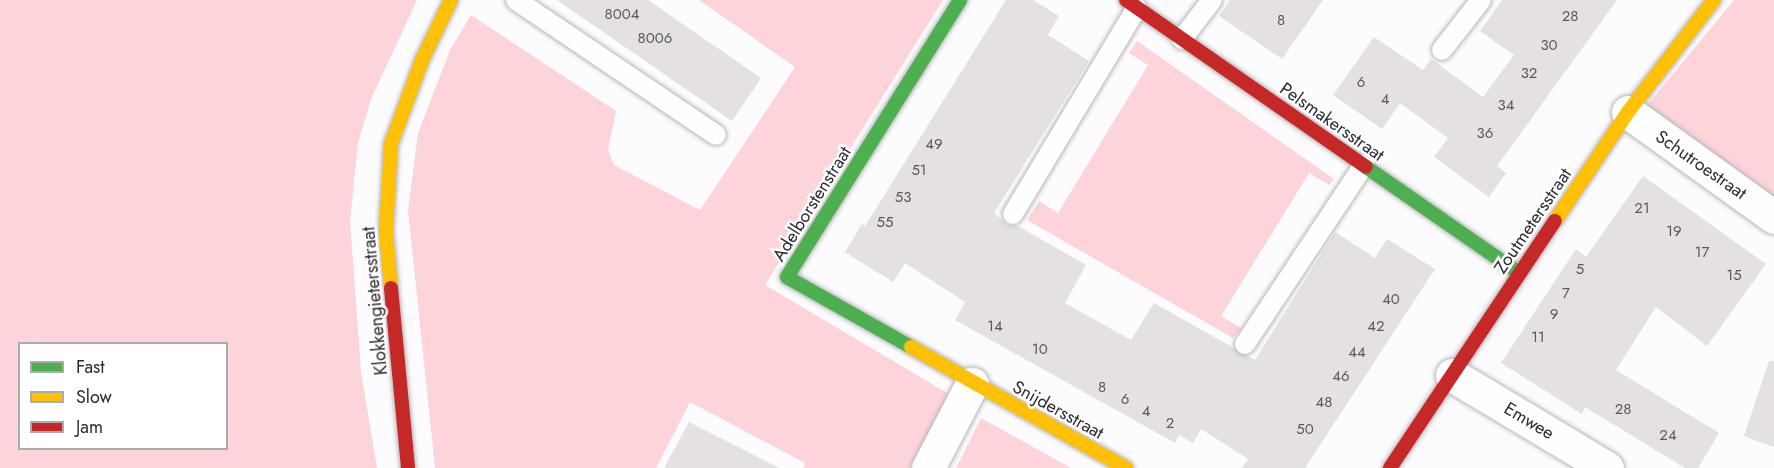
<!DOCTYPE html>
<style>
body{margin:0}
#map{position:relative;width:1774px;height:468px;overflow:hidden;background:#fcfbfd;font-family:Jost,sans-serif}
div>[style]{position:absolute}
.green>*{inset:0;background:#fcd4da}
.building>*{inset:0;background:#e4e0e4}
.roads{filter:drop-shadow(0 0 2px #b6b5b8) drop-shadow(0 0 2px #b6b5b8)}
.lane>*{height:20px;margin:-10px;padding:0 10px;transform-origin:10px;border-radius:10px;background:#fffeff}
.street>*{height:33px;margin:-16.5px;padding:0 16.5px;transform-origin:16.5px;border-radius:16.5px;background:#fffeff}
.fast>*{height:14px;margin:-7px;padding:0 7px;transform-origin:7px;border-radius:7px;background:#4caf50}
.slow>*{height:14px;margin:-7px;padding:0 7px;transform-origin:7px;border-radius:7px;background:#ffc107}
.jam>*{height:14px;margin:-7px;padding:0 7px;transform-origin:7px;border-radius:7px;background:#c62828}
span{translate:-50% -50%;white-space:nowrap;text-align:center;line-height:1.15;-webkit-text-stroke:5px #fff;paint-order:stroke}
.number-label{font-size:15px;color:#5b585e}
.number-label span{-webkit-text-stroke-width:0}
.street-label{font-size:18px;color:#2d2a31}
.legend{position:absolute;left:18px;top:342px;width:210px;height:108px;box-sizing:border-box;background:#fff;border:2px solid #abaaad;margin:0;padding:8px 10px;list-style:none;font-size:18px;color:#2d2a31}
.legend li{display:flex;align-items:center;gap:12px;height:30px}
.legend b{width:30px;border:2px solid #abaaad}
</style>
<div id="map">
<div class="green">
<i style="clip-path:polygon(evenodd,0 0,417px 0,371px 99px,358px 143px,350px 220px,361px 372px,377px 468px,0 468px,0 0,20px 344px,226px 344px,226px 448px,20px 448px,20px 344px)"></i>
<i style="clip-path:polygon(699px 0,943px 0,765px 285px,949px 394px,910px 468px,803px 468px,805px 463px,690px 402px,656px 468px,435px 468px,408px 210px,418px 133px,450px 50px,471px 15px,616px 111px,608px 150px,614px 165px,700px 210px,795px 67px)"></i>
<i style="clip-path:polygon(1734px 0,1774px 0,1774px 203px,1645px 108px)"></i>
<i style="clip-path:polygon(1137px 41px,1334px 179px,1329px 185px,1309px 173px,1221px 316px,1241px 328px,1233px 338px,1027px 220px,1039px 201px,1058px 213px,1148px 65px,1129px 53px)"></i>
<i style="clip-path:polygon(981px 418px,1071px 468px,956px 468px)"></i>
</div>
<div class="building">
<i style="clip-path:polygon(557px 0,648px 0,761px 78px,732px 121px)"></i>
<i style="clip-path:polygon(1006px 0,1033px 0,1059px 16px,1048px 35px,1089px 61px,994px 213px,1007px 225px,1016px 225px,1086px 265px,1065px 303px,1131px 340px,1154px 303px,1255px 360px,1335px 232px,1375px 258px,1387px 239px,1435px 269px,1305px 468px,1242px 468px,1248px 459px,1201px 429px,1193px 443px,1179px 435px,1175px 443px,955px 320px,965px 302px,905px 263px,893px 282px,845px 252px,862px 224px,865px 226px)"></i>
<i style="clip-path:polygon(1230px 0,1323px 0,1282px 59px,1219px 16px)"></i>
<i style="clip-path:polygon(1502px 0,1617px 0,1497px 166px,1506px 173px,1489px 197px,1434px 157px,1448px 138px,1400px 103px,1382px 129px,1333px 95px,1374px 37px,1423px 70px,1431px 59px,1483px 97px,1514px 55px,1480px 31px)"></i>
<i style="clip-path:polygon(1643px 176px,1766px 264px,1707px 346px,1656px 307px,1616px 370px,1719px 433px,1698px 468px,1685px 468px,1585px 407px,1582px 414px,1501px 363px,1576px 249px,1586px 257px)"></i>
<i style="clip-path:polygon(1769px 361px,1774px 361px,1774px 447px,1744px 436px)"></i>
<i style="clip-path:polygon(689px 422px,779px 468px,664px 468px)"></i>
</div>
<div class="roads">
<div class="lane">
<i style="left:516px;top:0;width:241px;rotate:34deg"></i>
<i style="left:1182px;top:39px;width:49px;rotate:-52.4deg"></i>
<i style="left:1442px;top:50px;width:63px;rotate:-52deg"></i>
<i style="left:1013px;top:214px;width:240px;rotate:-59deg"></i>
<i style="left:1245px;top:344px;width:215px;rotate:-56.4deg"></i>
</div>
<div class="street">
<i style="left:1628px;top:112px;width:180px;rotate:35.7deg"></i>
<i style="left:1452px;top:375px;width:181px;rotate:31deg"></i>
<i style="left:928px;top:468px;width:95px;rotate:-62.4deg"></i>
</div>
<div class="fast">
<i style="left:1366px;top:167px;width:186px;rotate:34.7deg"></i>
<i style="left:911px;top:347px;width:142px;rotate:-150.6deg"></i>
<i style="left:787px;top:277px;width:327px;rotate:-58deg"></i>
</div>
<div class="slow">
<i style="left:1555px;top:221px;width:131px;rotate:-56.2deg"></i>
<i style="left:1628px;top:112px;width:141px;rotate:-52.5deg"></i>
<i style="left:391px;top:288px;width:57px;rotate:-95deg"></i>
<i style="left:386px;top:231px;width:87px;rotate:-86.7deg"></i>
<i style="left:391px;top:144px;width:90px;rotate:-69.7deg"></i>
<i style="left:422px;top:60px;width:67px;rotate:-64.2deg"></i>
<i style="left:911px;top:347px;width:247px;rotate:29.4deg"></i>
</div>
<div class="jam">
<i style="left:1126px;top:0;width:292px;rotate:34.8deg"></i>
<i style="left:391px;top:288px;width:181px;rotate:84.6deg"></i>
<i style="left:1390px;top:468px;width:297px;rotate:-56.3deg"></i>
</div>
</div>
<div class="number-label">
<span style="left:622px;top:15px">8004</span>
<span style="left:1570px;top:17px">28</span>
<span style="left:1281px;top:21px">8</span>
<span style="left:655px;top:39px">8006</span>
<span style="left:1549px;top:46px">30</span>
<span style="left:1529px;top:74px">32</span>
<span style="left:1361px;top:83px">6</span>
<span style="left:1385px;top:100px">4</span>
<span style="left:1506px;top:106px">34</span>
<span style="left:1485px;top:134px">36</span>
<span style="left:934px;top:145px">49</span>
<span style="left:919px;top:171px">51</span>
<span style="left:903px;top:198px">53</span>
<span style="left:1642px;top:209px">21</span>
<span style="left:885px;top:223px">55</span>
<span style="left:1674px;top:232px">19</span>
<span style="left:1702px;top:253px">17</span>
<span style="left:1580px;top:270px">5</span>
<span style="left:1734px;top:276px">15</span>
<span style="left:1566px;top:294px">7</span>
<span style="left:1391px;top:300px">40</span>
<span style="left:1554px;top:315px">9</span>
<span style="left:995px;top:327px">14</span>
<span style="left:1376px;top:327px">42</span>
<span style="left:1538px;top:338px">11</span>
<span style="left:1040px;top:350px">10</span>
<span style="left:1357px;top:353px">44</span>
<span style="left:1341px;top:377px">46</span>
<span style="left:1102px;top:388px">8</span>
<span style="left:1125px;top:400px">6</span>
<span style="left:1324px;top:403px">48</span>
<span style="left:1623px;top:410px">28</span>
<span style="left:1146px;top:412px">4</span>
<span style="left:1170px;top:424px">2</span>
<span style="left:1305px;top:430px">50</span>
<span style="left:1668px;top:436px">24</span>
</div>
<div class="street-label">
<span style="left:1332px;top:122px;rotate:35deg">Pelsmakersstraat</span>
<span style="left:1701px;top:165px;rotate:35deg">Schutroestraat</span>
<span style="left:812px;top:204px;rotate:-58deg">Adelborstenstraat</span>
<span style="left:1533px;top:221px;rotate:-56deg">Zoutmetersstraat</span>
<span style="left:375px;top:301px;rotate:-95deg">Klokkengietersstraat</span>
<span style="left:1058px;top:410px;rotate:29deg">Snijdersstraat</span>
<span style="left:1529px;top:421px;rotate:31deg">Emwee</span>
</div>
<ul class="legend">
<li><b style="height:8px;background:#4caf50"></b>Fast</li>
<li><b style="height:8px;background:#ffc107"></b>Slow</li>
<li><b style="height:8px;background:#c62828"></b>Jam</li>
</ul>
</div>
